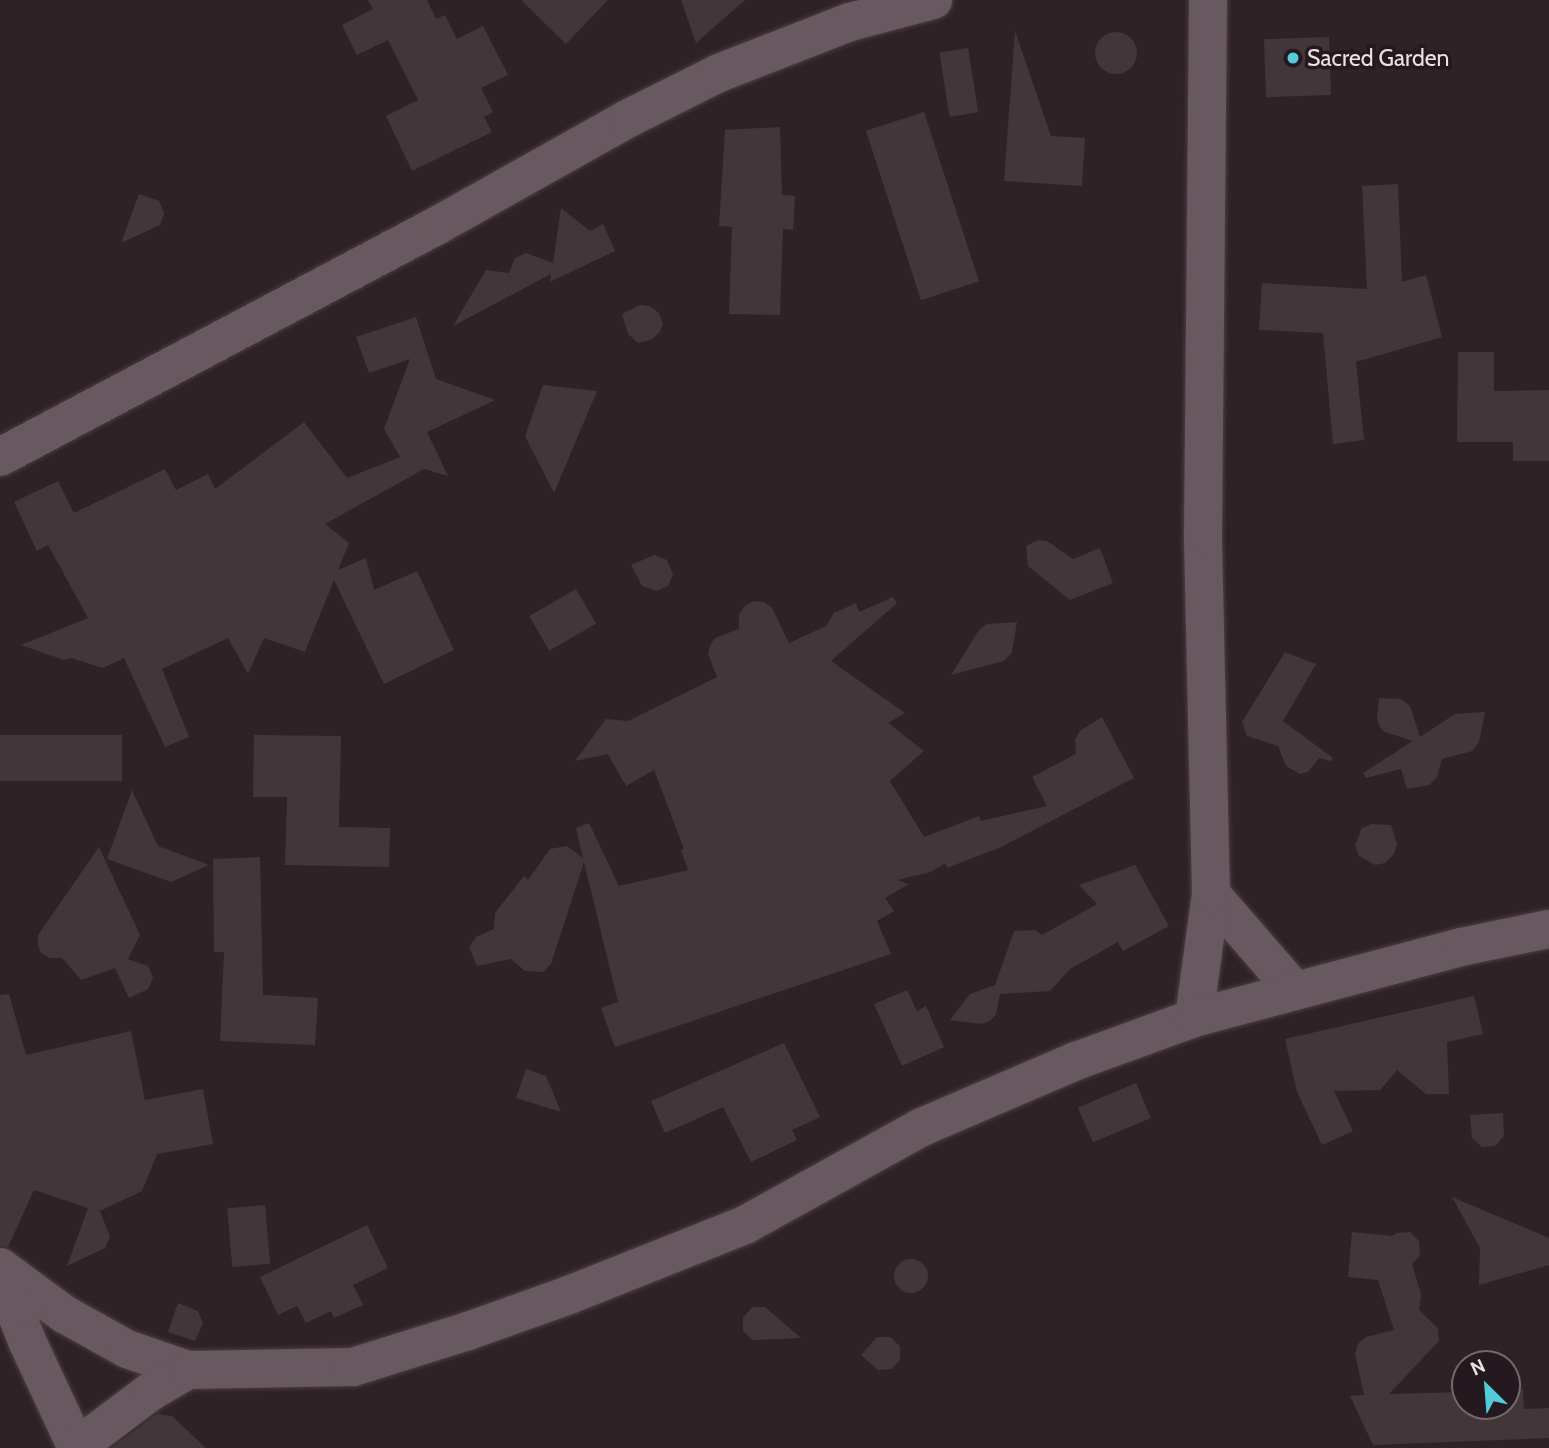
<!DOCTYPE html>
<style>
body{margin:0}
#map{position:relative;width:1549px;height:1448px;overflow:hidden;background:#2e2227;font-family:Cabin,sans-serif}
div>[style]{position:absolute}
.building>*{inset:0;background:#42363b;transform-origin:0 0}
.round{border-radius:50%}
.roads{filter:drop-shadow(0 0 2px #493e43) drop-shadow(0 0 2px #493e43)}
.minor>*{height:38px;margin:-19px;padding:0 19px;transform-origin:19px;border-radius:19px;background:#67595f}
.tertiary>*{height:38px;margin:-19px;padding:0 19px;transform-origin:19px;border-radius:19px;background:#67595f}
.dots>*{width:19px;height:19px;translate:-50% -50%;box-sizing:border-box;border:4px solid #24191e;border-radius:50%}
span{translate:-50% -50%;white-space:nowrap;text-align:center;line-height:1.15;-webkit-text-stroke:7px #24191e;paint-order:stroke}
.poi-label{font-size:23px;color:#e9e1e4}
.left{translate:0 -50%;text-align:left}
.north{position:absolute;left:1451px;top:1350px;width:70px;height:70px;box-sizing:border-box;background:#24191e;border:2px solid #73696d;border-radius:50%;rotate:335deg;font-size:19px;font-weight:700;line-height:28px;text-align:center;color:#e9e1e4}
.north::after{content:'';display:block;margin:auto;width:24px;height:32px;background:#53cbdb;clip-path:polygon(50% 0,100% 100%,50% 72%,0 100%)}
</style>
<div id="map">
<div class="building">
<i style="clip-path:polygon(368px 0,427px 0,436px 19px,445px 15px,457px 39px,483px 26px,508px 75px,481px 88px,493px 112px,484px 117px,492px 132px,412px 171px,386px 116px,418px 100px,388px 40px,357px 55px,342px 25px,373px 9px)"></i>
<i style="clip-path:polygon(521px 0,608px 0,566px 44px)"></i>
<i style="clip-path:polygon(681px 0,745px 0,696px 43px)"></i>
<i style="clip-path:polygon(1015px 31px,1051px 136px,1085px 138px,1082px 186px,1004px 181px)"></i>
<i class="round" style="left:1095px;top:32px;width:42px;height:42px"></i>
<i style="left:1329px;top:37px;width:58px;height:65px;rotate:88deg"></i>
<i style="left:968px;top:48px;width:65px;height:29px;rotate:81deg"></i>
<i style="left:924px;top:112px;width:178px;height:61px;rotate:72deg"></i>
<i style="clip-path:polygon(780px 127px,782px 195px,795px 196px,793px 230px,783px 229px,780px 315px,729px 314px,732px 227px,719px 226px,725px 130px)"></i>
<i style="clip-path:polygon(1398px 184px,1402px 282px,1426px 275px,1442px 337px,1356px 362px,1364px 440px,1333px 444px,1323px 333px,1259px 330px,1262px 283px,1367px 289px,1362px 186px)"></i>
<i style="clip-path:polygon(139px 194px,159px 201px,164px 213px,160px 225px,121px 243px)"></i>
<i style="clip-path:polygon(561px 208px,590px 231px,603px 224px,615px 251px,550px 282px,551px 274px,453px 326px,486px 270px,509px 273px,515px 258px,526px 253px,553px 263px)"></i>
<i style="clip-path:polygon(640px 305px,650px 306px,659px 313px,663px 323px,660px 332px,651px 340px,638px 343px,628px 334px,622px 314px)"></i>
<i style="clip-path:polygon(416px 317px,436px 379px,495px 400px,427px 432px,448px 476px,424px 469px,325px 524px,349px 543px,338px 570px,366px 558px,374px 590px,417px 571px,454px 650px,384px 684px,334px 580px,305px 652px,264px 638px,248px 674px,228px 638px,162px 669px,189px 737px,165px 747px,124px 658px,103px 668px,71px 658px,64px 660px,21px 645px,88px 618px,48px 545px,37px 551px,14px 502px,58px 481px,74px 513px,165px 469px,176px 490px,208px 474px,215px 489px,304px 422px,347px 478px,400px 457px,384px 429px,410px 359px,369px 373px,356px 337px)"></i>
<i style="clip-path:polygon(1458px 352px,1494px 352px,1494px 391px,1549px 390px,1549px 461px,1513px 461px,1513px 442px,1457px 442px)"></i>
<i style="clip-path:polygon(543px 385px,597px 391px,554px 493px,525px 436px)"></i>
<i style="clip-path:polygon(1038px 540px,1047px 541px,1073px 559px,1100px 548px,1113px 583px,1070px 600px,1028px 566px,1026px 546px)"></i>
<i style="clip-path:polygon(654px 555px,667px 560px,673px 574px,668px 586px,657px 591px,642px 586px,631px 565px)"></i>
<i style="left:576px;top:589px;width:40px;height:54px;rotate:60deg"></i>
<i style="clip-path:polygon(893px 597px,897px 603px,831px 661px,905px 713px,888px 723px,924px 751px,890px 781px,924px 837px,979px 816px,981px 821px,1047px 806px,1032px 777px,1076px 754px,1075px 739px,1080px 731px,1102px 717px,1134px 778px,1001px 847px,947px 868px,945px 863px,931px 872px,897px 880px,909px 884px,885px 898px,894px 911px,877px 921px,891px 954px,615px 1047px,601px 1008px,618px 1002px,584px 862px,551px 964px,543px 972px,525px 971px,511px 959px,477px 966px,469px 947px,476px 937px,494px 929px,495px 913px,524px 876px,528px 880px,550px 849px,567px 846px,583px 858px,576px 828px,589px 823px,619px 886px,688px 870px,681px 850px,684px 849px,654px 770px,626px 786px,608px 754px,575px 761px,606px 719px,628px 721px,717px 677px,708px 654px,710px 645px,715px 638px,739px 629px,739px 614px,745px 606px,754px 601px,764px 602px,772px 608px,789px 643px,826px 626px,834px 613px,856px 603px,859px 612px)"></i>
<i style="clip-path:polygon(1017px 622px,1012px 652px,1004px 661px,951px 675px,979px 630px,987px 624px)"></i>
<i style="clip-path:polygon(1285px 652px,1316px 664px,1283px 721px,1333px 758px,1331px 761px,1319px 758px,1308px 772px,1300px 774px,1286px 766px,1278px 746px,1247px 736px,1242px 722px)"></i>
<i style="clip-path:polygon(1379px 698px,1401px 699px,1410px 706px,1420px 737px,1455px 714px,1485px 712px,1479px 742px,1472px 751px,1442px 759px,1437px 777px,1429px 785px,1407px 789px,1401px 769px,1366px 778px,1363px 773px,1413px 741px,1385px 732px,1380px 727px,1377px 718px)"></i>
<i style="left:0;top:735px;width:122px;height:46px"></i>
<i style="clip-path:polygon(254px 735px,341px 736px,339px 827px,390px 828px,389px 867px,285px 865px,287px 797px,253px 797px)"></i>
<i style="clip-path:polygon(132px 790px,158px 846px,209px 865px,171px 882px,107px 859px)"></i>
<i style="clip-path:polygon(1372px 824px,1391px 825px,1397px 844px,1394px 854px,1385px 863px,1375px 865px,1359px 856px,1355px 845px,1362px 828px)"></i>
<i style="clip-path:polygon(99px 847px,140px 935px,128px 959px,148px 966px,153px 978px,148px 989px,129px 998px,115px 968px,81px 980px,62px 958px,49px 958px,41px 953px,38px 945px,38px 935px)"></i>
<i style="clip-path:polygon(260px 857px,263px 995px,318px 998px,315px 1045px,220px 1041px,224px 952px,214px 952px,213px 859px)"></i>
<i style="clip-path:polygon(1135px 865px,1169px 926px,1123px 951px,1118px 942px,1070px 969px,1050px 991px,1000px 994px,996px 1014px,990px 1021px,982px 1024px,950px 1020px,970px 994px,995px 985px,1014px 931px,1035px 930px,1042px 935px,1097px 904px,1079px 885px)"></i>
<i style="clip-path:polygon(907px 990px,917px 1011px,926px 1006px,944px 1047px,902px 1066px,874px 1004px)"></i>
<i style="clip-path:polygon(9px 994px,26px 1055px,131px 1031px,145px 1100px,203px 1089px,213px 1144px,157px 1154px,142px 1191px,100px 1211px,110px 1237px,105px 1248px,67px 1266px,88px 1208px,34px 1190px,8px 1247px,0 1246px,0 995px)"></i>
<i style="clip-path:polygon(1474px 996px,1483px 1034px,1447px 1042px,1449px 1094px,1426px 1094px,1397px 1070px,1380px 1090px,1334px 1091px,1353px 1131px,1322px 1145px,1297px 1092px,1285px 1039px)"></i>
<i style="clip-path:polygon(784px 1043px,820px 1117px,792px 1130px,797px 1140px,751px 1162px,723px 1107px,665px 1133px,651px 1101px)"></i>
<i style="clip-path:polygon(526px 1069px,546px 1076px,561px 1112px,516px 1098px)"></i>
<i style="left:1136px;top:1083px;width:38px;height:63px;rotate:67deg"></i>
<i style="clip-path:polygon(1503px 1113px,1504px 1136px,1495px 1146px,1482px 1147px,1472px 1138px,1470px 1115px)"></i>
<i style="clip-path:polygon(1452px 1197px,1549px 1238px,1549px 1265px,1479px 1285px,1480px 1248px)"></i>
<i style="left:265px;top:1205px;width:59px;height:38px;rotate:85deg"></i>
<i style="clip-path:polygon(367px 1225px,388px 1268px,353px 1285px,363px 1305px,334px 1318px,331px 1311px,306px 1323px,297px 1306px,278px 1315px,260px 1277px)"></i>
<i style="clip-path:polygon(1352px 1232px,1392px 1236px,1396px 1233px,1410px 1232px,1419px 1241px,1420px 1255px,1412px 1264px,1421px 1294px,1419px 1310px,1438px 1328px,1439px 1341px,1389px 1394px,1465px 1392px,1465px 1406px,1507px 1406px,1507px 1390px,1523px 1389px,1524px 1409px,1549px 1408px,1549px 1438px,1373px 1445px,1350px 1396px,1364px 1395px,1355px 1354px,1358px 1344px,1366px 1337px,1394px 1330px,1378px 1280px,1348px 1277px)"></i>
<i class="round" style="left:894px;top:1259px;width:34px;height:34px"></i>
<i style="clip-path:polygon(178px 1303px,198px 1311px,203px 1323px,195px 1341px,168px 1332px)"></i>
<i style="clip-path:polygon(752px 1307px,765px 1307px,801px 1338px,753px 1340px,743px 1331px,743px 1318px)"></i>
<i style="clip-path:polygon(877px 1337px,890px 1337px,900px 1346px,900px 1360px,892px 1369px,878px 1370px,861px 1355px)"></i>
<i style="clip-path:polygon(157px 1414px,172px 1416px,206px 1448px,112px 1448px)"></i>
</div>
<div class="roads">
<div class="minor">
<i style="left:1211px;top:894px;width:128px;rotate:49.1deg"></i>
<i style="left:1194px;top:1018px;width:125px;rotate:-82.2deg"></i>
<i style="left:1211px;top:894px;width:360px;rotate:-91.3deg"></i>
<i style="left:1203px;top:534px;width:534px;rotate:-89.46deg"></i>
<i style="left:0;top:1267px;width:79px;rotate:36.3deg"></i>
<i style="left:64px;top:1314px;width:72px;rotate:29.1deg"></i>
<i style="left:127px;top:1349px;width:65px;rotate:19deg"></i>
<i style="left:0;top:1273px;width:73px;rotate:68.3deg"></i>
<i style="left:27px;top:1341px;width:118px;rotate:65deg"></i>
<i style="left:77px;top:1447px;width:91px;rotate:-37deg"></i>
<i style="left:150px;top:1392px;width:44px;rotate:-30.1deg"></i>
<i style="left:188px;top:1370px;width:165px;rotate:-1deg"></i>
<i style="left:353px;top:1367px;width:121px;rotate:-17.4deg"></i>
<i style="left:468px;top:1331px;width:107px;rotate:-19.6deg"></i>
<i style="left:569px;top:1295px;width:189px;rotate:-21.7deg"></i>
<i style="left:745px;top:1225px;width:202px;rotate:-29deg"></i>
<i style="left:922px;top:1127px;width:168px;rotate:-23.2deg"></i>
<i style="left:1076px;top:1061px;width:126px;rotate:-20deg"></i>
<i style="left:1194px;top:1018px;width:276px;rotate:-14.9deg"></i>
<i style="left:1461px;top:947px;width:90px;rotate:-11.6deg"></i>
</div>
<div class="tertiary">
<i style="left:0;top:457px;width:498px;rotate:-27.9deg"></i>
<i style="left:440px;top:224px;width:214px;rotate:-29.3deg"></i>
<i style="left:627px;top:119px;width:103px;rotate:-26.6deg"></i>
<i style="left:719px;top:73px;width:141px;rotate:-21.3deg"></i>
<i style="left:850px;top:22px;width:86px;rotate:-14.8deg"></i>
</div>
</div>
<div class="dots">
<i style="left:1293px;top:58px;background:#53cbdb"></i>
</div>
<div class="poi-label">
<span class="left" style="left:1307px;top:58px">Sacred Garden</span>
</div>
<div class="north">N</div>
</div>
